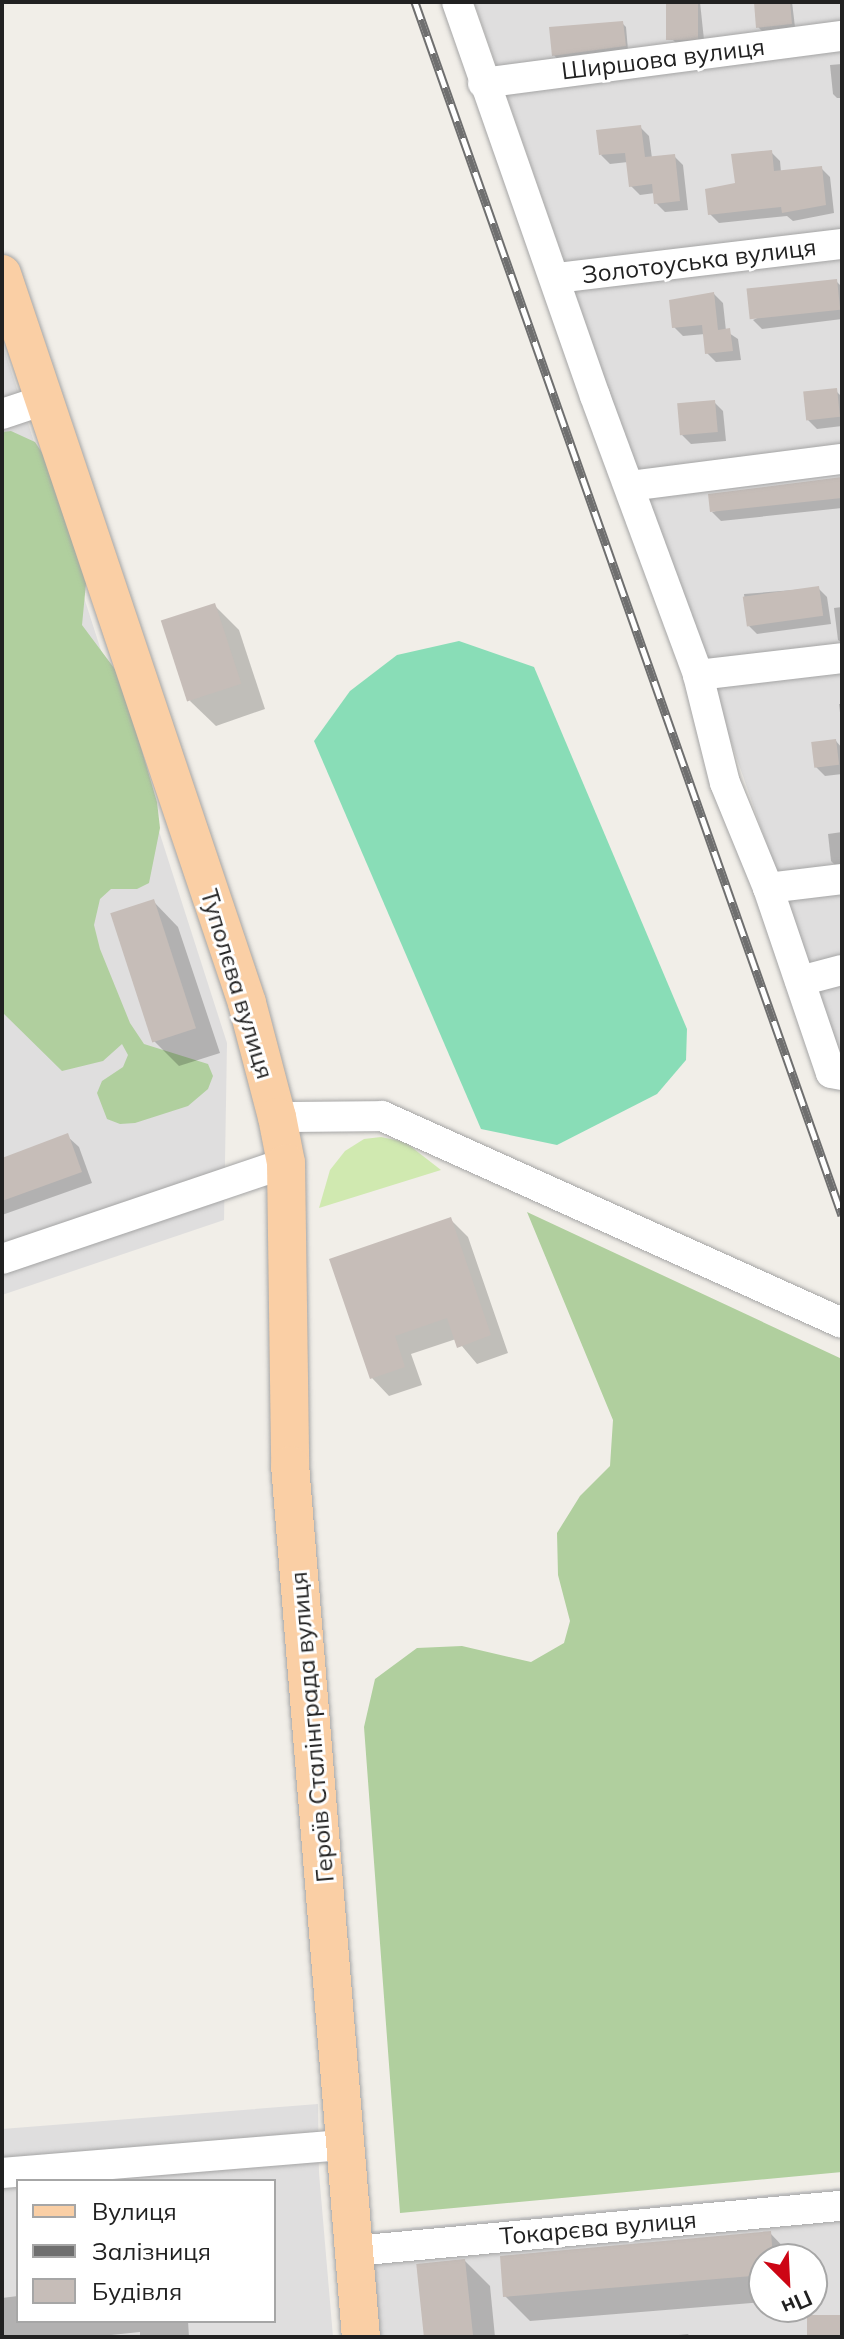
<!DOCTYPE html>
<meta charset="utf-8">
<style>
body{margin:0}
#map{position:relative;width:844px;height:2339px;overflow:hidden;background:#f1eee8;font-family:Mulish,sans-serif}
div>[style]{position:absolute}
.residential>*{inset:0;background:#dfdede}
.grass>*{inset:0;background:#d0e9b0}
.forest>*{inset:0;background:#b0cf9e}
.pitch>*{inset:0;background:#89ddb7}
.shadow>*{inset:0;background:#0003}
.building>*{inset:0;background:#c6bdb8;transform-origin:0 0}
.roads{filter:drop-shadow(0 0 2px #a5a5a5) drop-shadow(0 0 2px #a5a5a5)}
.minor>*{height:30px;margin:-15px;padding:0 15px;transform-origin:15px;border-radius:15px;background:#fff}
.major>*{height:38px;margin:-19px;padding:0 19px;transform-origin:19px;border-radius:19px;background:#facfa5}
.rail>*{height:9px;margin-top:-4.5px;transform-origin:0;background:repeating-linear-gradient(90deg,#fff 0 18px,#6f6f6f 0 36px);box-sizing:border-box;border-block:2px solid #6f6f6f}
span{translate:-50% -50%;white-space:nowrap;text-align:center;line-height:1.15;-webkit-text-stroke:6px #fff;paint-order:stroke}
.street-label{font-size:24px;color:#212121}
.frame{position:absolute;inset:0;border:4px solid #212121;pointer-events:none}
.legend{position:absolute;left:16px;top:2179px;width:260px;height:144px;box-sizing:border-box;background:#fff;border:2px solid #a6a6a6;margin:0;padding:10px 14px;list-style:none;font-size:24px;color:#212121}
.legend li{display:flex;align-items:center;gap:16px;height:40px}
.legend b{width:40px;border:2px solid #a6a6a6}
.north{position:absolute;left:748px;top:2243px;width:80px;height:80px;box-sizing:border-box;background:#fff;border:2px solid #a6a6a6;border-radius:50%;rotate:156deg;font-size:22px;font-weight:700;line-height:32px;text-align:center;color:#212121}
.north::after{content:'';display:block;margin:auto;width:28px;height:36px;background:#cd0514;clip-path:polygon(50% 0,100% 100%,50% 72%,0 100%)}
</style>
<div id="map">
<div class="residential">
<i style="clip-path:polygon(474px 2px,842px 2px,842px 1061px)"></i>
<i style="clip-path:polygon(2px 342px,227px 1043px,224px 1220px,2px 1295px)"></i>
<i style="clip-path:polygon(evenodd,318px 2104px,319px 2173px,333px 2337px,2px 2337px,2px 2129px,318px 2104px,18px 2181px,274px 2181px,274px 2321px,18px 2321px,18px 2181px)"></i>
<i style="clip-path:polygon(evenodd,842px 2188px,842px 2337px,372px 2337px,364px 2232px,842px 2188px,764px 2259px,812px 2259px,812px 2307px,764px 2307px,764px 2259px)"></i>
</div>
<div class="grass">
<i style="clip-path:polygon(381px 1137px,405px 1142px,441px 1170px,319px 1208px,330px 1170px,345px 1151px,364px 1139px)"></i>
</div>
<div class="forest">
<i style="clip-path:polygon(11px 431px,35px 442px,64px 486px,87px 573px,82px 625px,120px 676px,157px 802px,160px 828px,149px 883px,137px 889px,111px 889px,100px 899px,94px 925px,100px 949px,130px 1023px,144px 1044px,208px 1064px,213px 1076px,208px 1089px,188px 1106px,135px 1123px,120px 1124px,107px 1119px,97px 1093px,102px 1081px,123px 1067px,128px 1055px,122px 1044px,103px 1061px,62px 1071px,2px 1012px,2px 432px)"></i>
<i style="clip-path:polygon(527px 1212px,842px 1359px,842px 2172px,400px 2213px,364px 1727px,375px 1679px,417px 1648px,462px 1646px,531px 1662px,564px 1643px,570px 1621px,558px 1575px,557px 1533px,580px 1496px,610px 1466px,613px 1420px)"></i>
</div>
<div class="pitch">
<i style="clip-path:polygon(459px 641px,534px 667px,687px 1029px,686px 1060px,657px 1094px,557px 1145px,481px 1129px,314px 741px,350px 691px,397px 655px)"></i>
</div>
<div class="shadow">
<i style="clip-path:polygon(668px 2px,700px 2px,704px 40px,676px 43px,672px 39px)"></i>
<i style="clip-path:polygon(756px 2px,792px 2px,795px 27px,762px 31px,758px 27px)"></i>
<i style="clip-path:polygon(622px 23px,626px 27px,628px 50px,557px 59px,554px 55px)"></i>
<i style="clip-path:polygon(842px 64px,842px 98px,837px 98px,833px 94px,830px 65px)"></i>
<i style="clip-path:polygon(640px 127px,649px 136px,652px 158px,674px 156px,683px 165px,688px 210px,665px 212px,656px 203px,655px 193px,640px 195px,631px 186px,628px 162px,610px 164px,601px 155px)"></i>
<i style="clip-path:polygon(771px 152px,780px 161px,781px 172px,821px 168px,830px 177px,834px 213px,793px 221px,787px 216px,719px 223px,710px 214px)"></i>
<i style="clip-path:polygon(836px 281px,842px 287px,842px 319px,762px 329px,753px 320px)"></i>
<i style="clip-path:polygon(714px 294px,723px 303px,726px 331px,738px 339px,741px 360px,716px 362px,707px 353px,705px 334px,683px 336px,674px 327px)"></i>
<i style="clip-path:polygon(836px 391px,842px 397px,842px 426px,817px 429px,808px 420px)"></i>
<i style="clip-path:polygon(714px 402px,723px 411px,726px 441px,691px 444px,682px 435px)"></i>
<i style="clip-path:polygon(842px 479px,842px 508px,721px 521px,712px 512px)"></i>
<i style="clip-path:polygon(818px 588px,827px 597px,831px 624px,757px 634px,748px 625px,744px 594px)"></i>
<i style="clip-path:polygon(214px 605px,239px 630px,265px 709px,216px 726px,190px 701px)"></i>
<i style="clip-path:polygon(842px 607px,842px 643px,838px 640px,834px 608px)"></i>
<i style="clip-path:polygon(839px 704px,842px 704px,842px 729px)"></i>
<i style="clip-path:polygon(836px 741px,842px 748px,842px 774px,825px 776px,816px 767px)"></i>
<i style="clip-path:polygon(842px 832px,842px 870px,840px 870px,831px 861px,828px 834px)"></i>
<i style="clip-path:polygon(153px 901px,178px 927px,220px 1053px,179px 1066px,154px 1041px)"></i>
<i style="clip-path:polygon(67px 1136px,79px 1147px,92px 1183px,2px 1215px,2px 1159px)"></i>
<i style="clip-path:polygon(450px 1219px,468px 1237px,508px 1353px,477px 1364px,456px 1339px,411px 1354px,422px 1385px,389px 1396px,372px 1378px)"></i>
<i style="clip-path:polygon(770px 2233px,795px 2259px,764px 2259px,764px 2302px,530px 2321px,505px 2296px)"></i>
<i style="clip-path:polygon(465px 2261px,490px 2286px,495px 2337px,425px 2337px)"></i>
<i style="clip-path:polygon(18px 2296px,18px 2321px,188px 2321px,189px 2337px,140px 2337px,140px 2332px,92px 2337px,2px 2337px,2px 2298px)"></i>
<i style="clip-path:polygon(688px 2334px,690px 2337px,659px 2337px)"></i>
</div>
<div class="building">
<i style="left:666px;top:2px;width:32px;height:38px"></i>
<i style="clip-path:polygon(754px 2px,790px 2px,792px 24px,756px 28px)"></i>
<i style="clip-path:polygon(623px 21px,626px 46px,552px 56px,549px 27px)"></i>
<i style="clip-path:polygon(641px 125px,645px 157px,675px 154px,680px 201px,654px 204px,652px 184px,629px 187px,625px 153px,599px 155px,596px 130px)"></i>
<i style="clip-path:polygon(772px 150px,774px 171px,822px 166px,826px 205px,782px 213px,781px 207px,708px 215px,705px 189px,735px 183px,731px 154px)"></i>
<i style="left:837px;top:279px;width:31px;height:91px;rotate:84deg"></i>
<i style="clip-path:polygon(714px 292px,718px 330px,730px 328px,733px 351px,705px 354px,702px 325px,672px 328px,669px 300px)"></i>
<i style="left:837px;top:388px;width:29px;height:34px;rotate:84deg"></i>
<i style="left:715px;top:400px;width:32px;height:38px;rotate:85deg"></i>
<i style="clip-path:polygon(842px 477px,842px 498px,710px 512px,708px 494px)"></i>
<i style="left:819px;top:586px;width:30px;height:77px;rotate:82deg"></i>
<i style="left:215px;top:603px;width:85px;height:57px;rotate:72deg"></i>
<i style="left:836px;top:739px;width:26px;height:25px;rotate:83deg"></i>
<i style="left:154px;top:899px;width:136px;height:46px;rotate:72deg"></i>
<i style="clip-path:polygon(68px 1133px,82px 1172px,2px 1201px,2px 1158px)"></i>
<i style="clip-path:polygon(451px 1217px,491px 1335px,457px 1348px,447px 1318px,395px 1336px,405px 1367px,370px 1379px,329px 1259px)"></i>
<i style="clip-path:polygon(771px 2231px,773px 2259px,764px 2259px,764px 2275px,503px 2297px,500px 2256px)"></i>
<i style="left:465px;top:2259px;width:78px;height:49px;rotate:84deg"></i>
<i style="left:842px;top:2315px;width:22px;height:35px;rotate:90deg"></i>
</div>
<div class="roads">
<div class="minor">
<i style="left:457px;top:2px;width:417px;rotate:70.7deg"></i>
<i style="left:595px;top:396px;width:297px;rotate:69.7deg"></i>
<i style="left:698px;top:675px;width:111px;rotate:76deg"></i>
<i style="left:725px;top:783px;width:113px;rotate:67.7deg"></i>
<i style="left:768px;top:888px;width:195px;rotate:71.2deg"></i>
<i style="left:831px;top:1073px;width:11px;rotate:10deg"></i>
<i style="left:483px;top:83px;width:362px;rotate:-7.5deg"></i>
<i style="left:556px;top:278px;width:288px;rotate:-6.8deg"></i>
<i style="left:2px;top:414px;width:44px;rotate:-18.4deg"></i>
<i style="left:630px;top:486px;width:214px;rotate:-7.3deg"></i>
<i style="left:698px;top:675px;width:145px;rotate:-6.7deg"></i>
<i style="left:768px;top:888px;width:75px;rotate:-6.9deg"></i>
<i style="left:800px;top:981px;width:43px;rotate:-14.7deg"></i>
<i style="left:277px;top:1117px;width:105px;rotate:-0.5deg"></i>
<i style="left:382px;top:1116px;width:504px;rotate:24.23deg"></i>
<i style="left:2px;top:1259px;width:300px;rotate:-18.7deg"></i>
<i style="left:2px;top:2173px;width:345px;rotate:-4.7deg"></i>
<i style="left:354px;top:2251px;width:490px;rotate:-5.3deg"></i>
</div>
<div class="major">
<i style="left:2px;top:274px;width:769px;rotate:71.42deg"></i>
<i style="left:247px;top:1003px;width:118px;rotate:75.3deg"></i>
<i style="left:277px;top:1117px;width:47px;rotate:78.9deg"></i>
<i style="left:286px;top:1163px;width:302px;rotate:89.2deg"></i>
<i style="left:290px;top:1465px;width:875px;rotate:85.35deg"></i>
</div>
</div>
<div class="rail">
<i style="left:415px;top:2px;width:1286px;rotate:70.61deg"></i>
</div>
<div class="street-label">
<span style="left:663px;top:59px;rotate:-7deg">Ширшова вулиця</span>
<span style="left:699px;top:261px;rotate:-7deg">Золотоуська вулиця</span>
<span style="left:237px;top:984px;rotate:73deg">Туполєва вулиця</span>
<span style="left:312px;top:1727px;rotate:-95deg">Героїв Сталінграда вулиця</span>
<span style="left:598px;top:2228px;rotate:-5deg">Токарєва вулиця</span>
</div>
<div class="frame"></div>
<ul class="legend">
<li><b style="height:10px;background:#facfa5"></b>Вулиця</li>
<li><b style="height:10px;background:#6f6f6f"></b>Залізниця</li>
<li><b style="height:22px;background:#c6bdb8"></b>Будівля</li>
</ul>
<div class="north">Пн</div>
</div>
